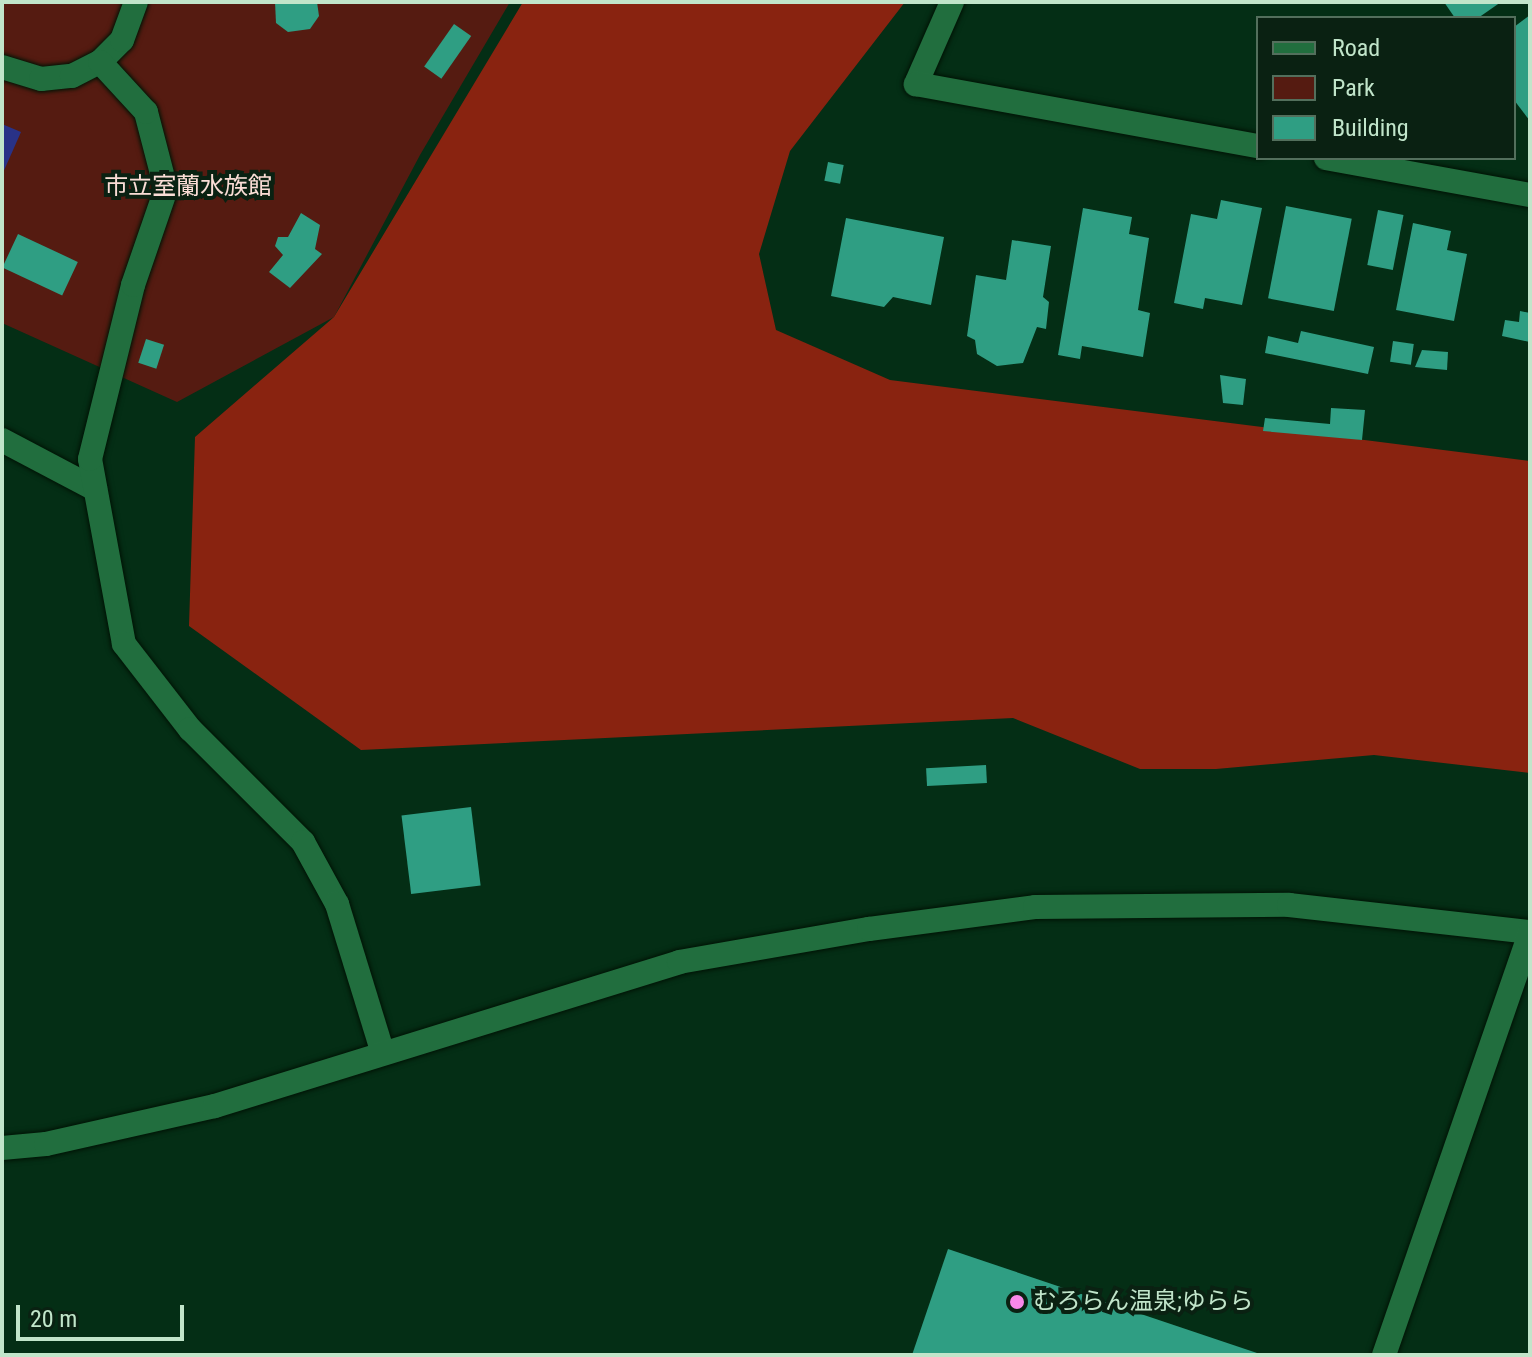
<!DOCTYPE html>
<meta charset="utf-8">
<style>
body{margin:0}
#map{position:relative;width:1532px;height:1357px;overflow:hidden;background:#042e15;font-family:"Roboto Condensed","Noto Sans JP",sans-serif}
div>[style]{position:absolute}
.green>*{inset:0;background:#551b11}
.forest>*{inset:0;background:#892310}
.water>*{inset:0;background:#293287}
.building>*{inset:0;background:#2f9e83;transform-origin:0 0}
.roads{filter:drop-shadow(0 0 2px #001305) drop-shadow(0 0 2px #001305)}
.service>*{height:24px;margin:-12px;padding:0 12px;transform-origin:12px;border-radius:12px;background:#216e3e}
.pedestrian>*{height:24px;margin:-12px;padding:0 12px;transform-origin:12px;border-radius:12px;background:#216e3e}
.minor>*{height:24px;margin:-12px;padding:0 12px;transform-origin:12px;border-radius:12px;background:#216e3e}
.dots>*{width:22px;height:22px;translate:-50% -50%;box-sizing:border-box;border:4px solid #0a2112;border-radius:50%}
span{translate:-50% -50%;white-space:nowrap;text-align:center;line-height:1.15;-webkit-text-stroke:8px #0a2112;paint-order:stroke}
.park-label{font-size:24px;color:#faddd6}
.poi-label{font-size:24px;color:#c1e5ca}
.left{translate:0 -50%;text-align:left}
.frame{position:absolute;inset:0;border:4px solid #c1e5ca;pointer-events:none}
.legend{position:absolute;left:1256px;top:16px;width:260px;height:144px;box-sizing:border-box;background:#0a2112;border:2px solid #536f5c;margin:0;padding:10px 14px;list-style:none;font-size:24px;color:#c1e5ca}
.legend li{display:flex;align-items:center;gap:16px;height:40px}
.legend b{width:40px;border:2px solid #536f5c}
.scale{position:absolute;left:16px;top:1305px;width:168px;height:36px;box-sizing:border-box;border:4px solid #c1e5ca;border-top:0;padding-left:10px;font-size:24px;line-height:28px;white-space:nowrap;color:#c1e5ca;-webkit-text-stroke:6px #0a2112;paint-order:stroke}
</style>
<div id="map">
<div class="green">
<i style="clip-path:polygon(2px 2px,510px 2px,420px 155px,334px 317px,177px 402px,2px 323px)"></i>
</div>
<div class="forest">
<i style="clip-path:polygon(523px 2px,905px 2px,790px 151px,759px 254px,776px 330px,890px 380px,1530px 461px,1530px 773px,1374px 755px,1216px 769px,1140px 769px,1013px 718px,361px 750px,189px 626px,195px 437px,334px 317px)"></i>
</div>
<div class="water">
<i style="clip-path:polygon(2px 124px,21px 132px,2px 175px)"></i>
</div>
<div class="building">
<i style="clip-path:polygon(275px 2px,317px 2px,319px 16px,310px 29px,288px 32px,276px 23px)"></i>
<i style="clip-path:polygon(1444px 2px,1501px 2px,1478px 18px,1455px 18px)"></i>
<i style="clip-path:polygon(1530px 15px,1530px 121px,1514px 100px,1514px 27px)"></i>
<i style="left:454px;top:24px;width:21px;height:52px;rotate:35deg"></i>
<i style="left:828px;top:162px;width:16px;height:19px;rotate:11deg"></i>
<i style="clip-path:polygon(1221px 200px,1262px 208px,1242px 305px,1205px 298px,1203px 309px,1174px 303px,1191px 214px,1217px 219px)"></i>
<i style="left:1286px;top:206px;width:67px;height:94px;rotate:11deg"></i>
<i style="clip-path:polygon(1083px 208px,1132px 217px,1129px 234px,1149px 238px,1138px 310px,1150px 313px,1143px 357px,1082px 346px,1080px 359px,1058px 355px)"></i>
<i style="left:1378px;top:210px;width:26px;height:56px;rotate:11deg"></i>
<i style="clip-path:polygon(301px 213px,320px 225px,315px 249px,322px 254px,290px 288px,269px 272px,283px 255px,275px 246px,278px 237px,288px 237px)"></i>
<i style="clip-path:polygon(846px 218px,944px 237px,931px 305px,893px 297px,884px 307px,831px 296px)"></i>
<i style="clip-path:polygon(1413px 223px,1451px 231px,1447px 250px,1467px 254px,1454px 321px,1396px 310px)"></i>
<i style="left:18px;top:234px;width:66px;height:37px;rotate:25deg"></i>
<i style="clip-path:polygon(1012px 240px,1051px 246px,1043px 297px,1049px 302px,1046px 329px,1037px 327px,1023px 363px,997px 366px,977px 354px,975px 340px,967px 336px,976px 275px,1006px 280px)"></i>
<i style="clip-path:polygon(1520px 311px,1530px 313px,1530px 342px,1502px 336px,1505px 320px,1519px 322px)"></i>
<i style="clip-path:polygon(1301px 331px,1374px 347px,1368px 374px,1265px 353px,1268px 336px,1298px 343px)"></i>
<i style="left:146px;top:339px;width:19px;height:25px;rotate:18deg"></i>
<i style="left:1393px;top:341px;width:21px;height:21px;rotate:8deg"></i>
<i style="clip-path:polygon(1422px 350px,1448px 352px,1447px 370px,1415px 367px)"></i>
<i style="clip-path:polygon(1220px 375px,1246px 379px,1243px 405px,1223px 403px)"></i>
<i style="clip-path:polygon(1331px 408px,1365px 410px,1362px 440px,1263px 431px,1265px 418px,1330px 424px)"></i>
<i style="left:986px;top:765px;width:18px;height:60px;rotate:87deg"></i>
<i style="left:471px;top:807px;width:79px;height:70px;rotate:83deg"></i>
<i style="clip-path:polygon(948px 1249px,1260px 1354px,1260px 1355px,912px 1355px)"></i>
</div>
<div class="roads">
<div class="service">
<i style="left:2px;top:440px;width:105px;rotate:27.8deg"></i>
<i style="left:90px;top:459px;width:188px;rotate:79.6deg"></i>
<i style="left:124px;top:644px;width:108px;rotate:52.2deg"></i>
<i style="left:190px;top:729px;width:160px;rotate:45deg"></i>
<i style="left:303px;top:842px;width:71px;rotate:61.3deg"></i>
<i style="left:337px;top:904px;width:153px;rotate:72.9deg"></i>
</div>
<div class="pedestrian">
<i style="left:2px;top:67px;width:41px;rotate:17.1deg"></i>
<i style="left:41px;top:79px;width:31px;rotate:-6deg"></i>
<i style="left:72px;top:76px;width:31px;rotate:-27deg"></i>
<i style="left:100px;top:62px;width:31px;rotate:-45deg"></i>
<i style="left:122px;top:40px;width:40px;rotate:-69.8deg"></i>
<i style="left:90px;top:459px;width:179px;rotate:-76.1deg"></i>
<i style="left:133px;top:285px;width:102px;rotate:-71deg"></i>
<i style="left:166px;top:189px;width:80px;rotate:-104.6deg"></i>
<i style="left:146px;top:112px;width:68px;rotate:-132.6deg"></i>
</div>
<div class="minor">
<i style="left:952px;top:2px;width:90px;rotate:113.7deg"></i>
<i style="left:916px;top:84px;width:348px;rotate:10.3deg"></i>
<i style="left:1326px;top:158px;width:207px;rotate:10.3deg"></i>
<i style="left:2px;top:1148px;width:44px;rotate:-5.2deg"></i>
<i style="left:46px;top:1144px;width:173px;rotate:-12.7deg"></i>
<i style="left:215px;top:1106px;width:486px;rotate:-17.2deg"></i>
<i style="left:679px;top:962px;width:193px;rotate:-9.9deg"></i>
<i style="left:869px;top:929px;width:167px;rotate:-7.5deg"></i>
<i style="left:1035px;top:907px;width:254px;rotate:-0.5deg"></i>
<i style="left:1289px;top:905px;width:243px;rotate:6.4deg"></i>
<i style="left:1384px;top:1355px;width:447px;rotate:-70.9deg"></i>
</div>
</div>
<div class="dots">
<i style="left:1017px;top:1302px;background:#f988e9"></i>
</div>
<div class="park-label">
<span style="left:188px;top:187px">市立室蘭水族館</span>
</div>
<div class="poi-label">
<span class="left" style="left:1033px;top:1302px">むろらん温泉;ゆらら</span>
</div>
<div class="frame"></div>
<ul class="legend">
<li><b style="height:10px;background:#216e3e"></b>Road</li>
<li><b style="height:22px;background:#551b11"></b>Park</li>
<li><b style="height:22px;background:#2f9e83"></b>Building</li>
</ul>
<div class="scale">20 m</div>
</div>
